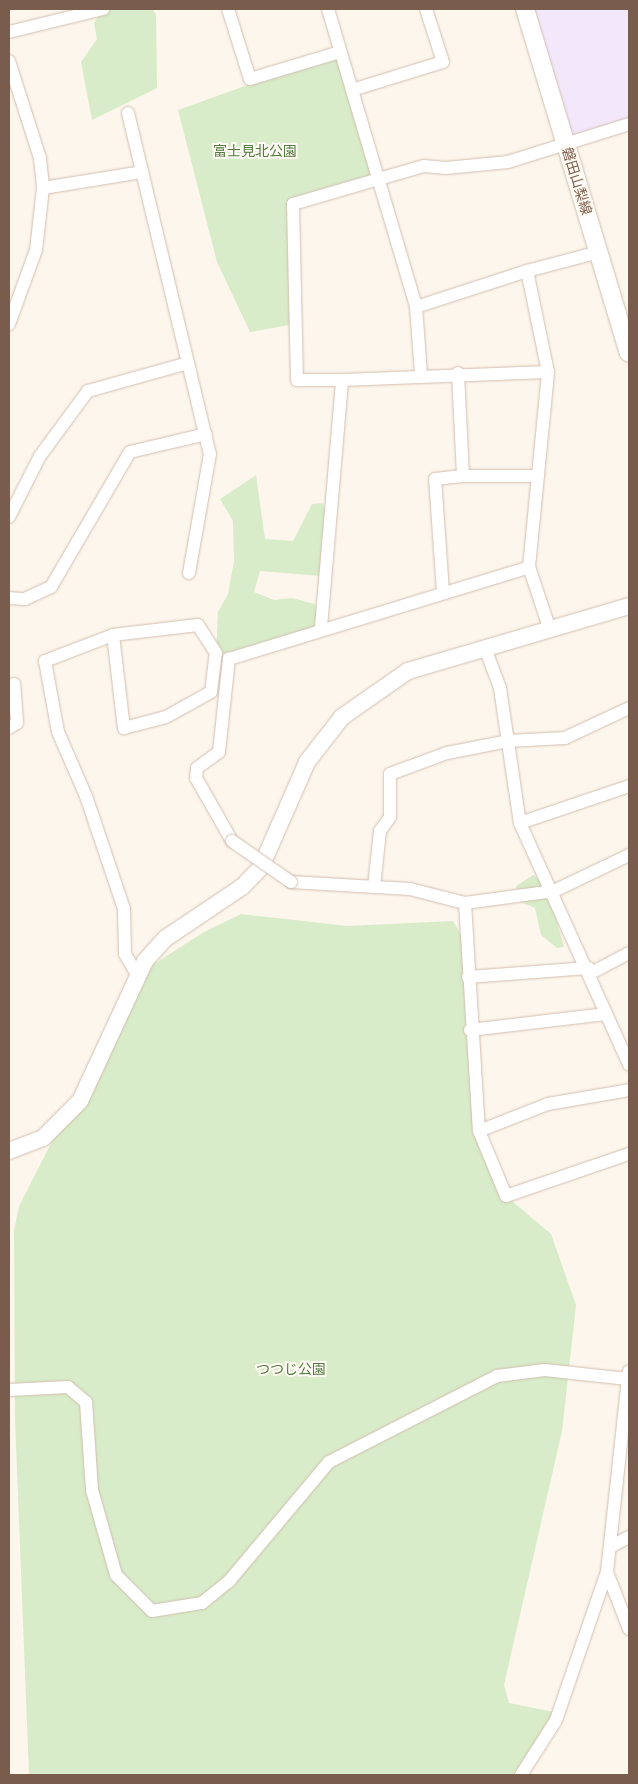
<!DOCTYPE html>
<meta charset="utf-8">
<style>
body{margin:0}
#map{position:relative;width:638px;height:1784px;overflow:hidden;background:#fdf6ec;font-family:"Noto Sans","Noto Sans JP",sans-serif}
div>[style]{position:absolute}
.education>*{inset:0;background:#f3e8fa}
.green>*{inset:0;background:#d8ecc9}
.roads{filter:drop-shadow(0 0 1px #d1beb0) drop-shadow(0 0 1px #d1beb0)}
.minor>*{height:12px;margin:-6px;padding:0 6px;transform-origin:6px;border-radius:6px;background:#fff}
.tertiary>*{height:16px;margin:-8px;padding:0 8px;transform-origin:8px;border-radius:8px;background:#fff}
.secondary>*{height:18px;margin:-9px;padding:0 9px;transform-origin:9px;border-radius:9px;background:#fff}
.bridges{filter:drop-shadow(0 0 1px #d1beb0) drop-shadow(0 0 1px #d1beb0)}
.minor-bridge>*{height:12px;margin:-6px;padding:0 6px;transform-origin:6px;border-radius:6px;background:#fff}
span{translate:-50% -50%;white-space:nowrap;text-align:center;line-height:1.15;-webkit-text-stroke:4px #fffaf3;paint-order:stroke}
.park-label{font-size:14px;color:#537a41}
.street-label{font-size:14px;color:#7a5c4d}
.frame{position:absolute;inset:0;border:10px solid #7a5c4d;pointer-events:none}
</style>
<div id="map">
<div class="education">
<i style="clip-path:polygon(525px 9px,629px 9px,629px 124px,566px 147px)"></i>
</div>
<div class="green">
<i style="clip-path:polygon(103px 9px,152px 9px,156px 14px,157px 88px,92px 120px,81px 62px,97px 39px,94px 23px)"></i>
<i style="clip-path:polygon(340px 52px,377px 179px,293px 204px,296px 324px,250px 332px,217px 262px,178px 110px)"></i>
<i style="clip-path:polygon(256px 475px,265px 539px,293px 541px,312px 504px,322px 503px,326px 510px,321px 576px,260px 571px,254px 592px,274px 600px,292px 598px,315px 604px,321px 627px,216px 656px,218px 612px,228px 594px,234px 561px,233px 521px,220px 499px)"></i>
<i style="clip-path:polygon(533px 875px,546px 883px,564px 947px,557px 948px,541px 935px,535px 908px,519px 901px,516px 886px)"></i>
<i style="clip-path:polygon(241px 914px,348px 926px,453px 921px,466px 943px,479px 1131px,506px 1196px,551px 1234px,576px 1305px,562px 1431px,504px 1685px,509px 1703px,559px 1713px,519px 1775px,29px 1775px,15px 1419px,14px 1231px,19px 1206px,137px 975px,204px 932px)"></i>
</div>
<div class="roads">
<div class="minor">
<i style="left:228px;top:9px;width:73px;rotate:72.6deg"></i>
<i style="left:250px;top:79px;width:94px;rotate:-16.7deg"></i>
<i style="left:328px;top:9px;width:311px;rotate:73.5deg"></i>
<i style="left:416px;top:307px;width:66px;rotate:85.7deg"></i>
<i style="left:9px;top:32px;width:97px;rotate:-13.7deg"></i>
<i style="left:9px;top:61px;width:102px;rotate:72.3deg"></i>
<i style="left:40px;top:158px;width:30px;rotate:84deg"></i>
<i style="left:43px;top:188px;width:62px;rotate:96.4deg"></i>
<i style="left:36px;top:250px;width:79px;rotate:110deg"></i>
<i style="left:352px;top:90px;width:95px;rotate:-17.1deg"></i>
<i style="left:443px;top:62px;width:56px;rotate:-107.8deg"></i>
<i style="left:128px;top:113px;width:351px;rotate:76.5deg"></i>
<i style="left:210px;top:454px;width:121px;rotate:100deg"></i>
<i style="left:43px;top:188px;width:100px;rotate:-9.2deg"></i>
<i style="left:416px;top:307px;width:117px;rotate:-18deg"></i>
<i style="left:458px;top:373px;width:103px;rotate:87.2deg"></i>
<i style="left:463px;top:476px;width:75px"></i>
<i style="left:342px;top:380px;width:45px;rotate:180deg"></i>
<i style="left:297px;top:380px;width:176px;rotate:-91.3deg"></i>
<i style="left:293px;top:204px;width:136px;rotate:-16.2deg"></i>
<i style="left:424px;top:166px;width:22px;rotate:5deg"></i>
<i style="left:446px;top:168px;width:62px;rotate:-5.5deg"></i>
<i style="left:508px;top:162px;width:127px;rotate:-17.4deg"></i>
<i style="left:9px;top:517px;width:68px;rotate:-63.1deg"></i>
<i style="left:40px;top:456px;width:81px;rotate:-53.6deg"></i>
<i style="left:88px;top:391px;width:104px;rotate:-15.6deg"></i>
<i style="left:443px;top:592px;width:113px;rotate:-94deg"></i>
<i style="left:435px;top:479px;width:28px;rotate:-6deg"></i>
<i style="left:9px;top:598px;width:16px;rotate:4deg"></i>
<i style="left:25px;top:599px;width:29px;rotate:-25deg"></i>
<i style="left:51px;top:587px;width:156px;rotate:-59.7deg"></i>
<i style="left:130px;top:452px;width:78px;rotate:-13.3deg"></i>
<i style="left:321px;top:627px;width:248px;rotate:-85.1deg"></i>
<i style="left:342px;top:380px;width:206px;rotate:-2.2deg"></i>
<i style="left:550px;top:630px;width:66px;rotate:-108.4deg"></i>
<i style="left:529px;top:567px;width:196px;rotate:-84.4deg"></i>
<i style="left:548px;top:372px;width:103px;rotate:-101.7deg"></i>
<i style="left:527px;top:271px;width:74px;rotate:-14.8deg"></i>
<i style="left:113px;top:635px;width:94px;rotate:83.3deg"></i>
<i style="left:124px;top:728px;width:43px;rotate:-14.7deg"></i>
<i style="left:166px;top:717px;width:51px;rotate:-29.1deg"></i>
<i style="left:211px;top:692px;width:39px;rotate:-83deg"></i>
<i style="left:216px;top:653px;width:33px;rotate:-123deg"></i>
<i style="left:198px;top:625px;width:86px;rotate:173.3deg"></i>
<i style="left:113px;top:635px;width:73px;rotate:159.1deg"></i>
<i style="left:45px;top:661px;width:72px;rotate:79.6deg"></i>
<i style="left:58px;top:732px;width:70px;rotate:66.4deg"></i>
<i style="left:86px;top:796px;width:119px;rotate:71.4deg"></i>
<i style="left:124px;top:909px;width:45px;rotate:88.7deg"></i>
<i style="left:125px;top:954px;width:24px;rotate:60deg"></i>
<i style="left:485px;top:648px;width:43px;rotate:69.4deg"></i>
<i style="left:500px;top:688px;width:136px;rotate:81.6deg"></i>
<i style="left:520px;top:823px;width:265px;rotate:65.7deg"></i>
<i style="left:9px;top:728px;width:9px;rotate:-32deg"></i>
<i style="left:17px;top:723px;width:39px;rotate:-94deg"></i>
<i style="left:520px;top:823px;width:115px;rotate:-18.7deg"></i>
<i style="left:232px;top:841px;width:73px;rotate:-119.7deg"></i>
<i style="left:196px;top:778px;width:10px;rotate:-84deg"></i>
<i style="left:197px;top:768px;width:27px;rotate:-36deg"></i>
<i style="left:219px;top:752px;width:94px;rotate:-83.9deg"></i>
<i style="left:229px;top:659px;width:314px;rotate:-17deg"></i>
<i style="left:291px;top:882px;width:119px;rotate:3.4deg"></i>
<i style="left:410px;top:889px;width:57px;rotate:14.3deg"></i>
<i style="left:465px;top:903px;width:90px;rotate:-7.7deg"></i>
<i style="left:554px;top:891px;width:83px;rotate:-25.6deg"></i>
<i style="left:374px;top:887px;width:56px;rotate:-83.9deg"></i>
<i style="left:380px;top:831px;width:17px;rotate:-54deg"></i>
<i style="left:390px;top:817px;width:43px;rotate:-90deg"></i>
<i style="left:390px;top:774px;width:61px;rotate:-20.2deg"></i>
<i style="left:447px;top:753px;width:62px;rotate:-11.1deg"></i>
<i style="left:508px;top:741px;width:57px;rotate:-3deg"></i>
<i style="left:565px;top:738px;width:71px;rotate:-25.1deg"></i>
<i style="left:465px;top:903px;width:228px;rotate:86.5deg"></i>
<i style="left:479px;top:1131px;width:70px;rotate:67.4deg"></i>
<i style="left:506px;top:1196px;width:130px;rotate:-18.9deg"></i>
<i style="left:591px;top:973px;width:43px;rotate:-27.8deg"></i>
<i style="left:468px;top:977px;width:121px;rotate:-4.3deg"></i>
<i style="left:470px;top:1030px;width:137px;rotate:-6.7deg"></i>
<i style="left:479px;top:1131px;width:74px;rotate:-21.4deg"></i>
<i style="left:548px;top:1104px;width:82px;rotate:-9.8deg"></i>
<i style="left:9px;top:1390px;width:59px;rotate:-2.9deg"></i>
<i style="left:68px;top:1387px;width:23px;rotate:40deg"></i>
<i style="left:86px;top:1402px;width:88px;rotate:86.1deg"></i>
<i style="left:92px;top:1490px;width:88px;rotate:74.2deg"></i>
<i style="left:116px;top:1575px;width:51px;rotate:45deg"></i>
<i style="left:152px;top:1611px;width:51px;rotate:-9.1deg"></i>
<i style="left:202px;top:1603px;width:36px;rotate:-39deg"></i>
<i style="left:230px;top:1580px;width:154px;rotate:-50deg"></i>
<i style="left:329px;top:1462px;width:189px;rotate:-27.1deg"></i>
<i style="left:497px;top:1376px;width:48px;rotate:-7.1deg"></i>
<i style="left:545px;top:1370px;width:83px;rotate:6.2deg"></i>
<i style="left:610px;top:1547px;width:21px;rotate:-28deg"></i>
<i style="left:607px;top:1572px;width:61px;rotate:68.9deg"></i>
<i style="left:521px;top:1775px;width:65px;rotate:-57.5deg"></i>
<i style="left:556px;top:1720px;width:157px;rotate:-71deg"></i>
<i style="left:607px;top:1572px;width:202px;rotate:-83.8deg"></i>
</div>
<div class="tertiary">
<i style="left:9px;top:1151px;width:36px;rotate:-21deg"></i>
<i style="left:43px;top:1138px;width:52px;rotate:-45deg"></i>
<i style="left:80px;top:1101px;width:154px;rotate:-65.1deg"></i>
<i style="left:145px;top:961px;width:31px;rotate:-48deg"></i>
<i style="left:166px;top:938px;width:92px;rotate:-33.9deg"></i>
<i style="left:242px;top:887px;width:28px;rotate:-46deg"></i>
<i style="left:261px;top:867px;width:115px;rotate:-66.3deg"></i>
<i style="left:307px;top:762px;width:57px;rotate:-52.1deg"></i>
<i style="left:342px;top:717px;width:80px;rotate:-34.9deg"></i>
<i style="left:408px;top:671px;width:230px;rotate:-16.4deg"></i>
</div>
<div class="secondary">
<i style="left:525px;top:9px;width:359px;rotate:73.2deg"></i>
</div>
</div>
<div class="bridges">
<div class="minor-bridge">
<i style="left:232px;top:841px;width:72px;rotate:34.8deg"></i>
</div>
</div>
<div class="park-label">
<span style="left:255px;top:151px">富士見北公園</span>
<span style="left:291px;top:1369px">つつじ公園</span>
</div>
<div class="street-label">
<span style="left:577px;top:181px;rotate:73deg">磐田山梨線</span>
</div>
<div class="frame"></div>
</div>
